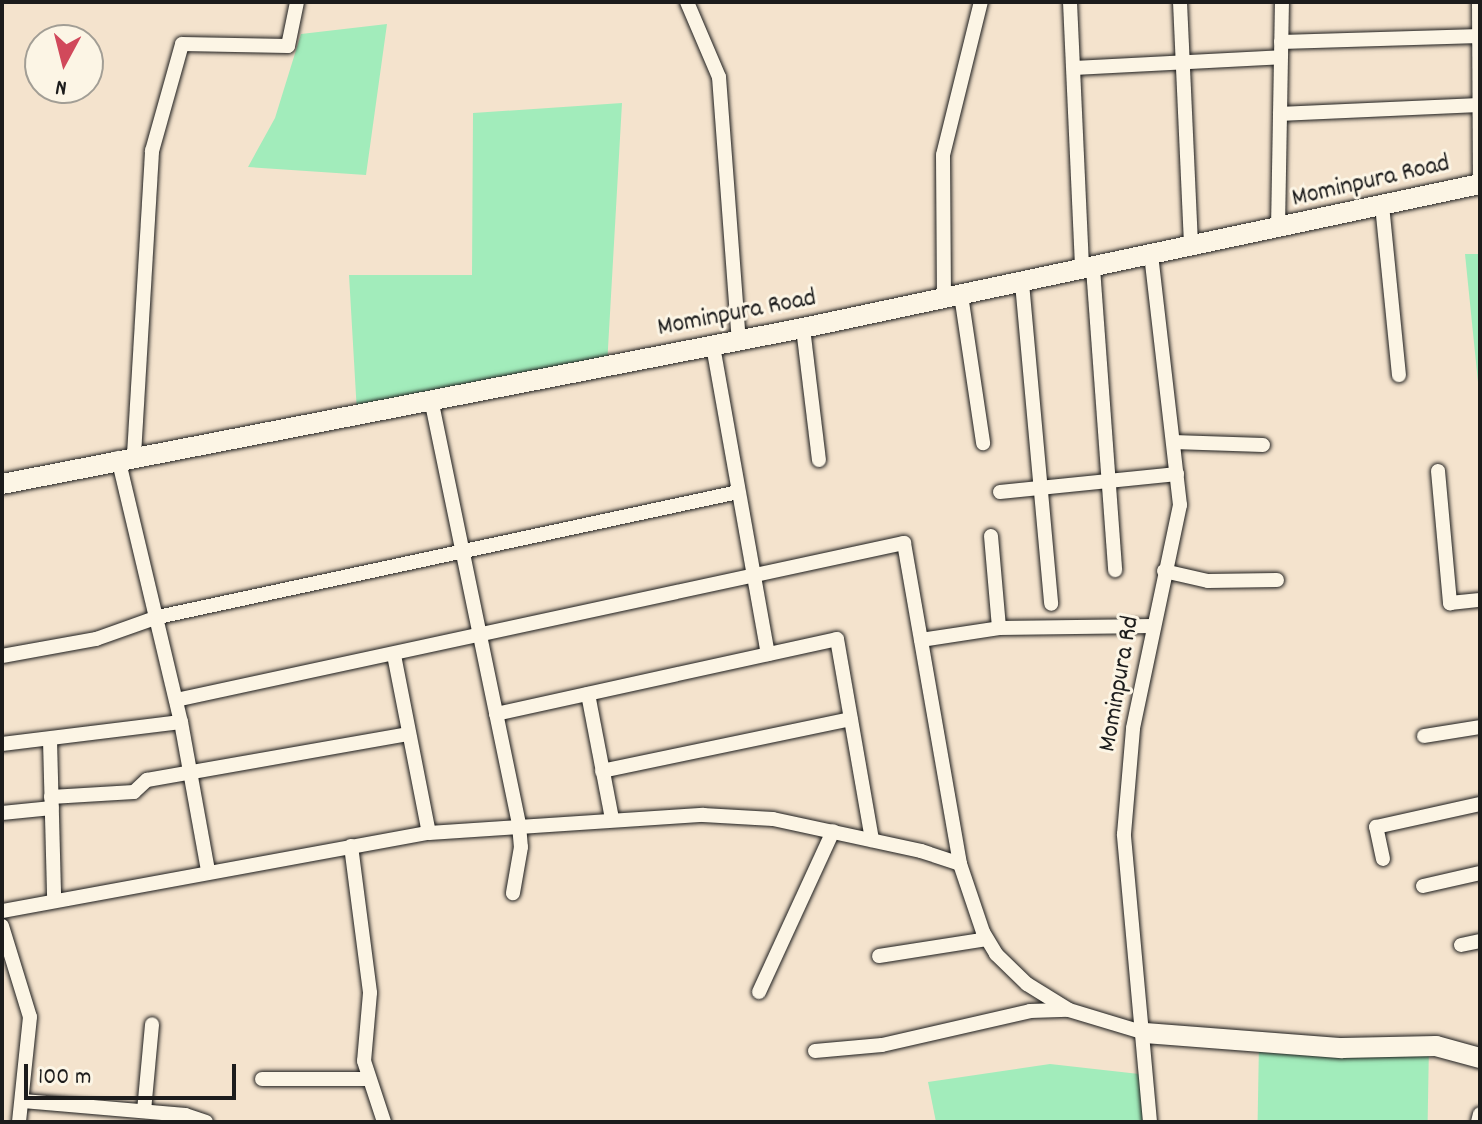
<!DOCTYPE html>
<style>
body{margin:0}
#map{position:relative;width:1482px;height:1124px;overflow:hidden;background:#f4e3cd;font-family:Dekko,sans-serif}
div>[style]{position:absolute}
.green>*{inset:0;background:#a2ecbb;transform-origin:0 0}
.roads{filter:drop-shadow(0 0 2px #1c1c1c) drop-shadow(0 0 2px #1c1c1c)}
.street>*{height:14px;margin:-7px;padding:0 7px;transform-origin:7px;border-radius:7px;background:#fcf5e5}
.secondary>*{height:20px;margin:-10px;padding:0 10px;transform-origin:10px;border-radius:10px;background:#fcf5e5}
span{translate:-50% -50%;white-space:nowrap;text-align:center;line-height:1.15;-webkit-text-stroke:6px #fcf5e5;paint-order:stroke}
.street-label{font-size:26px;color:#1c1c1c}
.frame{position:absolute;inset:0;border:4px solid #1c1c1c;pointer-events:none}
.north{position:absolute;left:24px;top:24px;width:80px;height:80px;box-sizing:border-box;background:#fcf5e5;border:2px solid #a29e95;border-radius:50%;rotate:187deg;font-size:22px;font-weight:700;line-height:32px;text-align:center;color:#1c1c1c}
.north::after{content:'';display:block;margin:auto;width:28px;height:36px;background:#d1495b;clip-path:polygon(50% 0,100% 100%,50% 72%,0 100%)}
.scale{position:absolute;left:24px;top:1064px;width:212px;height:36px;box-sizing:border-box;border:4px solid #1c1c1c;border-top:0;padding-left:10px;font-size:24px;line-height:28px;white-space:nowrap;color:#1c1c1c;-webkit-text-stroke:6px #fcf5e5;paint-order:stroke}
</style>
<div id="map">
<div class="green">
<i style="clip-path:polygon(387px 24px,366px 175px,248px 167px,275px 118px,301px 34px)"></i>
<i style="clip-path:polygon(622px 103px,607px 366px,357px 413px,349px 275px,472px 275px,473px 113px)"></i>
<i style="clip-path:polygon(1465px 254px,1480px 254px,1480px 392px,1479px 392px)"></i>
<i style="left:1259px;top:1042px;width:170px;height:80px;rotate:1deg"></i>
<i style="clip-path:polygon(1050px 1064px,1148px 1075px,1150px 1122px,936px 1122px,928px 1082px)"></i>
</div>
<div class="roads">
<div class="street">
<i style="left:687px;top:2px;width:82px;rotate:66.9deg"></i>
<i style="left:719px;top:77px;width:264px;rotate:85.7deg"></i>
<i style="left:1070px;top:2px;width:268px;rotate:87.4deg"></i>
<i style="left:1180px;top:2px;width:246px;rotate:87.4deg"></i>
<i style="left:1479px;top:2px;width:172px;rotate:89.7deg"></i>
<i style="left:1281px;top:42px;width:199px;rotate:-1.7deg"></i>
<i style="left:1074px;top:68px;width:207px;rotate:-3deg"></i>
<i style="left:1280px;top:114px;width:198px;rotate:-2.6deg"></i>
<i style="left:1382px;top:205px;width:171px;rotate:84.3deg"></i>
<i style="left:1278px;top:229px;width:227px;rotate:-89deg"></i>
<i style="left:1093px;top:268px;width:303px;rotate:85.8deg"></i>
<i style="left:1022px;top:283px;width:322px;rotate:84.8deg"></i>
<i style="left:961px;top:295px;width:150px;rotate:81.5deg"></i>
<i style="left:944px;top:299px;width:144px;rotate:-90.4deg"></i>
<i style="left:943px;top:155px;width:158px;rotate:-76.1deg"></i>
<i style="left:803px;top:328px;width:133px;rotate:83.1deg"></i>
<i style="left:713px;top:346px;width:313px;rotate:79.9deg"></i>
<i style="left:431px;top:399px;width:435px;rotate:78.3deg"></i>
<i style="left:519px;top:825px;width:22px;rotate:85deg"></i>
<i style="left:521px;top:847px;width:47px;rotate:99.9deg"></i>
<i style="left:1173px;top:442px;width:90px;rotate:1.9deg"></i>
<i style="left:134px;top:455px;width:305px;rotate:-86.6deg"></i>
<i style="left:152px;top:151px;width:111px;rotate:-74.3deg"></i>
<i style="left:182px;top:44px;width:106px;rotate:1.1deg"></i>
<i style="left:288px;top:46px;width:45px;rotate:-78.4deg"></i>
<i style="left:118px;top:458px;width:271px;rotate:76.6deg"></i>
<i style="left:181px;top:722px;width:151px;rotate:79.7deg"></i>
<i style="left:1438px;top:471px;width:133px;rotate:84.8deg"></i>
<i style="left:1450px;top:603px;width:30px;rotate:-6deg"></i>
<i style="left:1000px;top:492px;width:178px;rotate:-5.8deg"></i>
<i style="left:991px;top:536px;width:92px;rotate:85deg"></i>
<i style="left:1164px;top:571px;width:45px;rotate:12.8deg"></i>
<i style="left:1208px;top:581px;width:69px;rotate:-0.8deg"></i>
<i style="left:921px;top:640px;width:79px;rotate:-8.7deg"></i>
<i style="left:999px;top:628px;width:154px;rotate:-0.7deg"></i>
<i style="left:394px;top:655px;width:181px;rotate:78.9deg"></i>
<i style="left:2px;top:656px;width:96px;rotate:-10.3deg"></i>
<i style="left:96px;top:639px;width:66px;rotate:-19.5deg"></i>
<i style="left:158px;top:617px;width:593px;rotate:-12.16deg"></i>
<i style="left:588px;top:694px;width:127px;rotate:79.1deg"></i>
<i style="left:176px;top:700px;width:745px;rotate:-12.17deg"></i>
<i style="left:904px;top:543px;width:326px;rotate:80.1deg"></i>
<i style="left:496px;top:714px;width:349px;rotate:-12.4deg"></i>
<i style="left:837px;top:639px;width:204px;rotate:80.1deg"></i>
<i style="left:1424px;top:736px;width:57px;rotate:-9.1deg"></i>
<i style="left:50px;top:740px;width:158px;rotate:88.5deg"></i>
<i style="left:2px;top:744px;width:180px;rotate:-7deg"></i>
<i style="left:602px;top:771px;width:254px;rotate:-11.8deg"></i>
<i style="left:51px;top:797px;width:83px;rotate:-3.4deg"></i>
<i style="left:134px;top:792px;width:18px;rotate:-43deg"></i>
<i style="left:147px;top:780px;width:266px;rotate:-10deg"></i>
<i style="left:2px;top:813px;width:50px;rotate:-5.7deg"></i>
<i style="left:351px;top:846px;width:148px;rotate:82.6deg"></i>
<i style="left:370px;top:993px;width:68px;rotate:95deg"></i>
<i style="left:364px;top:1061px;width:64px;rotate:71.8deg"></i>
<i style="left:1383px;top:859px;width:33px;rotate:-102deg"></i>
<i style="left:1376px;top:827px;width:107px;rotate:-12.5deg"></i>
<i style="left:1423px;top:886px;width:58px;rotate:-12.8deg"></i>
<i style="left:2px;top:911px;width:434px;rotate:-10.4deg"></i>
<i style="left:429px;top:833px;width:275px;rotate:-3.8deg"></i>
<i style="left:703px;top:815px;width:70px;rotate:3.3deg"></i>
<i style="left:773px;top:819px;width:151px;rotate:12.2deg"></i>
<i style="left:921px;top:851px;width:41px;rotate:18.4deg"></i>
<i style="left:960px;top:864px;width:72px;rotate:71.3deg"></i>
<i style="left:983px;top:932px;width:26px;rotate:59deg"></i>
<i style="left:996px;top:954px;width:43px;rotate:44.1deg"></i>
<i style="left:1027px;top:984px;width:49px;rotate:31.8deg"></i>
<i style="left:1069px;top:1010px;width:79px;rotate:16.8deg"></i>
<i style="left:2px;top:926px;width:95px;rotate:72.9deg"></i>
<i style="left:30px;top:1017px;width:106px;rotate:96deg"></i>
<i style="left:1461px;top:945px;width:19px;rotate:-12deg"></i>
<i style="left:879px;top:956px;width:109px;rotate:-8.9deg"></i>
<i style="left:759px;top:992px;width:177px;rotate:-65.3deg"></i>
<i style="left:815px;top:1051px;width:67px;rotate:-5.1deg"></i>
<i style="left:882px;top:1045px;width:152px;rotate:-12.9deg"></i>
<i style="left:1030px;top:1011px;width:38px;rotate:-2deg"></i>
<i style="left:262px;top:1079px;width:106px"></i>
<i style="left:23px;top:1101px;width:163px;rotate:4.9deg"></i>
<i style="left:185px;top:1115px;width:22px;rotate:18deg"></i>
<i style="left:144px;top:1111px;width:87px;rotate:-84.7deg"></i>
<i style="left:1150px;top:1122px;width:289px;rotate:-95.2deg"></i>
<i style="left:1124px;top:834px;width:106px;rotate:-85.1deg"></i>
<i style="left:1133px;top:728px;width:228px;rotate:-78.1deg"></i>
<i style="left:1180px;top:505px;width:251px;rotate:-96.6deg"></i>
<i style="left:1478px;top:1122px;width:8px;rotate:-76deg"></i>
</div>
<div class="secondary">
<i style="left:2px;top:484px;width:816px;rotate:-11.02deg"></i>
<i style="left:803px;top:328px;width:692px;rotate:-12.01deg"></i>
<i style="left:1145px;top:1033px;width:198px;rotate:4.4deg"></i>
<i style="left:1342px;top:1048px;width:94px;rotate:-1.2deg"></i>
<i style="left:1436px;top:1046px;width:46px;rotate:15.3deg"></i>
</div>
</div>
<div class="street-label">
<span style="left:1371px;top:182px;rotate:-13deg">Mominpura Road</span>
<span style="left:737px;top:314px;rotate:-11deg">Mominpura Road</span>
<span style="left:1120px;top:684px;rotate:-80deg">Mominpura Rd</span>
</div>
<div class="frame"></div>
<div class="north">N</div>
<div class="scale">100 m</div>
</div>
